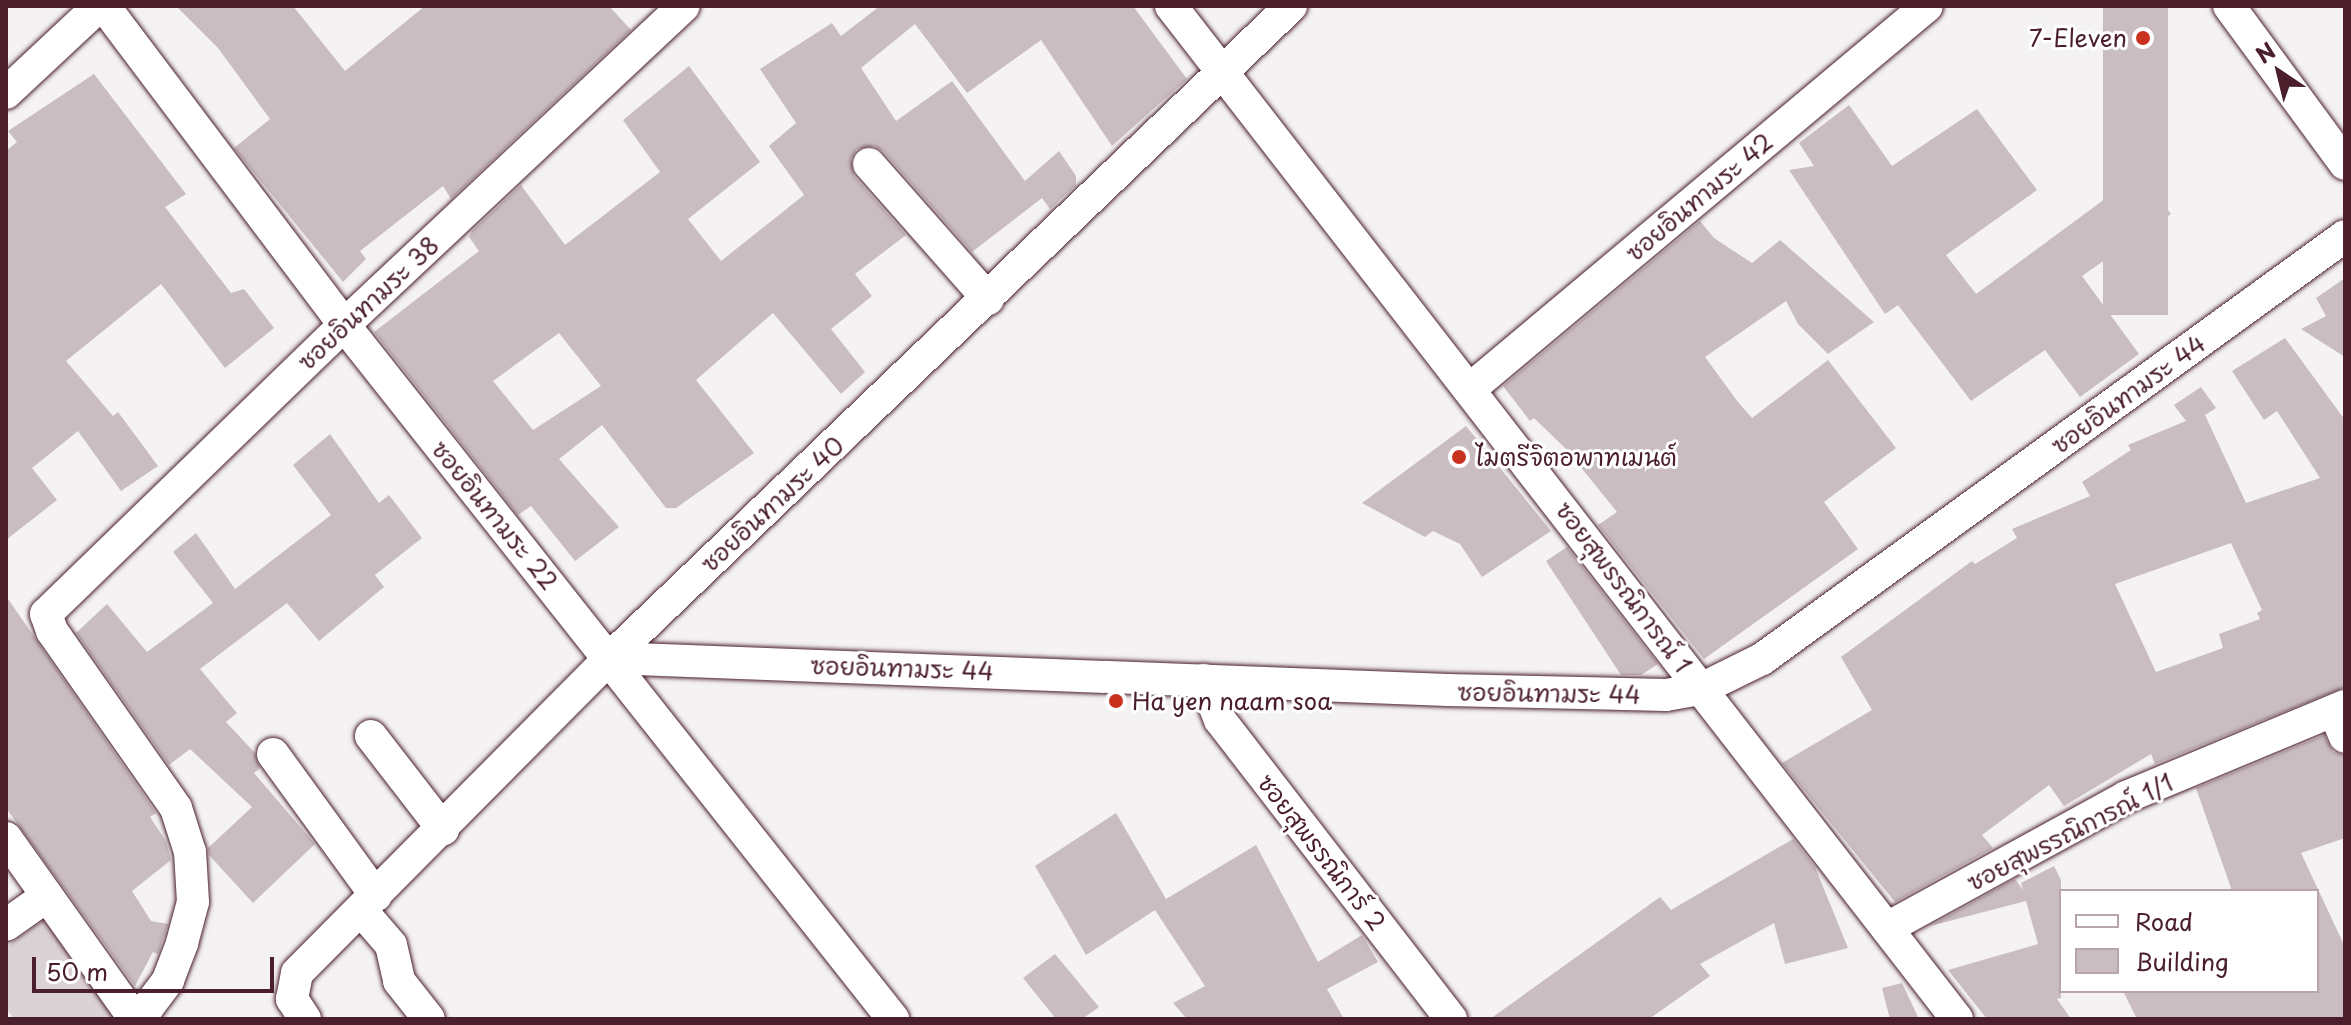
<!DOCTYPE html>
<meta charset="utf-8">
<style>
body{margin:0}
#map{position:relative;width:2351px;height:1025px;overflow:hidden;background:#f4f2f2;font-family:"Playpen Sans","Playpen Sans Thai",sans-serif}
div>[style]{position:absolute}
.green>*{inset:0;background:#dbd2d5}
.building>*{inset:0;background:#cabdc1;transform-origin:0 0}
.roads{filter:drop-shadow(0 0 2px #4a1f2b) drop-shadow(0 0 2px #4a1f2b)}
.minor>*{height:32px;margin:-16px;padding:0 16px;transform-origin:16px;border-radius:16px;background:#fff}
.dots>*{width:22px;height:22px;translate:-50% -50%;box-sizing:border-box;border:4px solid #fff;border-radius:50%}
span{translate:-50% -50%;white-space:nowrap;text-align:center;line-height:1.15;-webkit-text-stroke:6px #fff;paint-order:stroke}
.poi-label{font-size:24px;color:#4a1f2b}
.right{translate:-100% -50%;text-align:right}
.left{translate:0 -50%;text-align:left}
.street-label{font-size:24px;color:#4a1f2b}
.frame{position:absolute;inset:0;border:8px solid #4a1f2b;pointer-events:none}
.legend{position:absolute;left:2059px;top:889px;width:260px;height:104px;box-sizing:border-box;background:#fff;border:2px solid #b7a5aa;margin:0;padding:10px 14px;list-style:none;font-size:24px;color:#4a1f2b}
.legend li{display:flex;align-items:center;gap:16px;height:40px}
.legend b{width:40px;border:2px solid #b7a5aa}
.north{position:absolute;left:2239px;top:32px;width:80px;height:80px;-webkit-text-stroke:6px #fff;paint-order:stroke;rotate:325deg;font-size:22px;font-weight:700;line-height:32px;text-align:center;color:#4a1f2b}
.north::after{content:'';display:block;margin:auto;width:28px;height:36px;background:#4a1f2b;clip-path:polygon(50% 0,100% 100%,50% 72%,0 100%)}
.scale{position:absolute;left:32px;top:957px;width:242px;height:36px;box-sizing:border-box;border:4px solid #4a1f2b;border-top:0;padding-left:10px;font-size:24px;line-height:28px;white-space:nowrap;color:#4a1f2b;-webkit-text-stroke:6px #fff;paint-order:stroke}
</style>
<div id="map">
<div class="green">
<i style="clip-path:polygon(47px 918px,116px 1016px,111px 1019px,14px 1019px,6px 1008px,6px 947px)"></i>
</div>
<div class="building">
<i style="clip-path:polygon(176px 6px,293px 6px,345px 71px,425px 6px,609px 6px,631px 30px,451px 199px,443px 186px,360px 251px,366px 259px,343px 282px,234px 148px,270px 119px,218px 48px)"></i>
<i style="clip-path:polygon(evenodd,880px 6px,1133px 6px,1187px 79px,1112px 146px,1041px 40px,967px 93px,915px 24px,861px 68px,896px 121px,952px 81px,1025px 181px,1059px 151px,1076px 176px,1076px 185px,1050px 209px,1042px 198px,972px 252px,883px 151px,874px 146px,857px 149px,851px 159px,854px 176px,906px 235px,855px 274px,872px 296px,831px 329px,865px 372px,841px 394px,773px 313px,696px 380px,754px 453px,676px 508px,666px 508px,602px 425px,559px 459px,619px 527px,575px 561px,531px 506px,518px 515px,374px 332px,479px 251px,469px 237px,472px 231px,521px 185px,565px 245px,660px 172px,623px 120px,689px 66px,760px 162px,688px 219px,721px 261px,804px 195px,769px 146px,796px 123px,760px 69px,832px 23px,841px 36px,880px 6px,559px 333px,601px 386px,533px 430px,493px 381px,559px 333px)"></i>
<i style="left:2103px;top:6px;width:65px;height:309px"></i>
<i style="clip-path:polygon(94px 74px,186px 194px,165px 207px,231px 293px,244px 289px,274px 328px,225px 368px,161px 284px,66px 361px,113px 416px,118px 412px,158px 466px,121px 491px,78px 431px,32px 468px,57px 500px,6px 540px,6px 151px,17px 142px,8px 131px)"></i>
<i style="clip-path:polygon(1849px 105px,1892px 166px,1977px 109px,2037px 190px,1946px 255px,1976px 294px,2140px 173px,2171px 214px,2082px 276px,2139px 354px,2080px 397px,2045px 350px,1971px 401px,1898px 305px,1885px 314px,1789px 170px,1814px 166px,1799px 143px)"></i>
<i style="clip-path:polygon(1700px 221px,1714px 238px,1752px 263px,1780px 240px,1874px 322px,1828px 354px,1798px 324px,1786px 301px,1705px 357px,1738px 402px,1752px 418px,1828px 360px,1896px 448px,1824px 502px,1858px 549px,1704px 659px,1598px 525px,1617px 512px,1566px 449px,1534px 418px,1530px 421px,1503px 386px)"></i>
<i style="clip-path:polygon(2345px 278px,2345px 357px,2301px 329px,2326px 316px,2316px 298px)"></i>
<i style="clip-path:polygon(evenodd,2285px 338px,2345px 420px,2345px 687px,2155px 764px,2151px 754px,2064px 806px,2049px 785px,1982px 835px,1993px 848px,1895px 902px,1782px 763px,1872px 710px,1841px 657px,1972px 561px,1975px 564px,2017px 538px,2012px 529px,2090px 496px,2082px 482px,2131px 450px,2128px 445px,2186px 421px,2174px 405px,2201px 387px,2216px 408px,2205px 415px,2246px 503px,2320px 478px,2277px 411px,2264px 420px,2232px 371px,2285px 338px,2231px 543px,2262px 610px,2257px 613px,2260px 619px,2219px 634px,2223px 648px,2156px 672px,2115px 584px,2231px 543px)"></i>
<i style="clip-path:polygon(1466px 426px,1551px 531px,1482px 577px,1460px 544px,1433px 531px,1425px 537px,1362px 503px)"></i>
<i style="clip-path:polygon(330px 434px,379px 503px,389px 495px,422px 538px,375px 575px,384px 587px,319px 641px,287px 603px,200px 669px,237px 713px,226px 722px,255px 753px,260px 768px,254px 773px,315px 844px,253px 903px,209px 855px,208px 848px,252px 807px,190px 749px,169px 765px,76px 633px,107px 604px,147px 652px,213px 603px,173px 552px,196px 533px,235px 589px,331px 515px,293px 465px)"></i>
<i style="clip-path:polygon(1567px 547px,1658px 664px,1641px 675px,1621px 675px,1546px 561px)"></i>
<i style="clip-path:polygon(6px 596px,156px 813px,150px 817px,166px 841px,171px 860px,132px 891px,151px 921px,168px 924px,158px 954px,153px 952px,135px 986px,6px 808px)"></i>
<i style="clip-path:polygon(2324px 735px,2333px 752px,2345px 756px,2345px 838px,2301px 853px,2345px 947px,2345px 1019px,2137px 1019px,2123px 991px,2317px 991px,2317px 891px,2232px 891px,2196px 788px)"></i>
<i style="clip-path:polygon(1116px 813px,1166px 899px,1256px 845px,1318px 962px,1362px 935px,1378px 962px,1327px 989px,1344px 1019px,1187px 1019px,1173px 1003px,1205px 986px,1155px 910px,1086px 955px,1035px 866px)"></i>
<i style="clip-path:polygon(1793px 839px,1815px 867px,1848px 948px,1785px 964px,1774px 923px,1700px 964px,1710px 976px,1649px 1019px,1490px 1019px,1660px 897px,1671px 910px)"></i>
<i style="clip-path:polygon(2054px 866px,2061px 880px,2061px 998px,2057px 999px,2071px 1019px,1987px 1019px,1948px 970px,2038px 944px,2026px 901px,1930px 926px,2015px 879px,2023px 890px,2021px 883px)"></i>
<i style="clip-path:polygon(1055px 954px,1099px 1007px,1082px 1019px,1056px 1019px,1023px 978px)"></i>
<i style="clip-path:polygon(1902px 983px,1919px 1019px,1890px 1019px,1882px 988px)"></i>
</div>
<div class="roads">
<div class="minor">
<i style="left:104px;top:6px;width:399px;rotate:53deg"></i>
<i style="left:344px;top:325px;width:885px;rotate:51.65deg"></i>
<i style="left:1171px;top:6px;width:1282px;rotate:52.19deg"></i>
<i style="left:2229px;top:6px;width:196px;rotate:53.7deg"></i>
<i style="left:6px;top:93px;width:127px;rotate:-43.1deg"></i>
<i style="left:869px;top:164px;width:180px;rotate:48.6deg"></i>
<i style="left:1470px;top:389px;width:596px;rotate:-39.97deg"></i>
<i style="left:610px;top:658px;width:838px;rotate:2.19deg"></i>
<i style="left:1447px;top:690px;width:219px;rotate:1.3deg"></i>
<i style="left:1666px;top:695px;width:36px;rotate:-10deg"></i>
<i style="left:1701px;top:689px;width:68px;rotate:-26.2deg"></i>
<i style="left:1762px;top:659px;width:720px;rotate:-35.96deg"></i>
<i style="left:1204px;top:680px;width:43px;rotate:68.2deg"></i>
<i style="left:1220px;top:720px;width:378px;rotate:52.3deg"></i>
<i style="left:2334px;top:711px;width:28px;rotate:67deg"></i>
<i style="left:371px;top:736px;width:118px;rotate:52.3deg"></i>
<i style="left:273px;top:754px;width:175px;rotate:54deg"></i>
<i style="left:6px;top:838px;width:219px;rotate:54.6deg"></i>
<i style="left:361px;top:910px;width:46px;rotate:49.4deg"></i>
<i style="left:391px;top:945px;width:37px;rotate:77deg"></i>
<i style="left:399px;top:981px;width:48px;rotate:51.7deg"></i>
<i style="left:6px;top:925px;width:50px;rotate:-35.3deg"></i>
<i style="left:1887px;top:928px;width:273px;rotate:-28.7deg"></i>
<i style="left:2126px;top:797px;width:237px;rotate:-22.6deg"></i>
<i style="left:130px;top:1019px;width:22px;rotate:-34deg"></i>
<i style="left:148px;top:1007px;width:34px;rotate:-53deg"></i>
<i style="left:168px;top:980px;width:40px;rotate:-69deg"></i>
<i style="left:182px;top:943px;width:42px;rotate:-75deg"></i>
<i style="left:193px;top:902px;width:50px;rotate:-93.4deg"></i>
<i style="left:190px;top:852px;width:46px;rotate:-107.7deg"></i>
<i style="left:176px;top:808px;width:216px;rotate:-125deg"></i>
<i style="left:52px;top:631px;width:18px;rotate:-109deg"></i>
<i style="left:46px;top:614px;width:415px;rotate:-44.1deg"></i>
<i style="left:344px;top:325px;width:466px;rotate:-43.2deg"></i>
<i style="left:305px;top:1019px;width:24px;rotate:-123deg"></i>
<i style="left:292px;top:999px;width:26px;rotate:-79deg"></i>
<i style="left:297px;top:973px;width:444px;rotate:-45.2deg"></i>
<i style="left:610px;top:658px;width:943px;rotate:-43.75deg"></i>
</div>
</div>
<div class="dots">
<i style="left:2143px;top:38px;background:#c8321e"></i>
<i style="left:1459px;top:457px;background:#c8321e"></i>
<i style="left:1116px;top:701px;background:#c8321e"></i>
</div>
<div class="poi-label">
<span class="right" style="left:2127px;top:38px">7-Eleven</span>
<span class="left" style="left:1475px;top:457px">ไมตรีจิตอพาทเมนต์</span>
<span class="left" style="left:1132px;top:701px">Ha yen naam soa</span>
</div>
<div class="street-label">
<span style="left:1699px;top:197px;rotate:-40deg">ซอยอินทามระ 42</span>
<span style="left:368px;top:303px;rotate:-43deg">ซอยอินทามระ 38</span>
<span style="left:2128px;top:394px;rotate:-36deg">ซอยอินทามระ 44</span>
<span style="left:772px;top:504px;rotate:-43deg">ซอยอินทามระ 40</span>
<span style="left:495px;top:515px;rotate:51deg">ซอยอินทามระ 22</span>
<span style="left:1624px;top:587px;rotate:53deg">ซอยสุพรรณิการณ์ 1</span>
<span style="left:902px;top:668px;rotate:2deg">ซอยอินทามระ 44</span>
<span style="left:1549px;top:693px;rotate:1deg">ซอยอินทามระ 44</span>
<span style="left:2070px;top:832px;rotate:-27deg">ซอยสุพรรณิการณ์ 1/1</span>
<span style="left:1322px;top:852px;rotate:52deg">ซอยสุพรรณิการ์ 2</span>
</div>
<div class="frame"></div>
<ul class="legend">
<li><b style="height:10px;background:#fff"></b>Road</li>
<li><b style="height:22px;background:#cabdc1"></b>Building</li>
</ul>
<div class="north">N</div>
<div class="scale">50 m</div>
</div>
